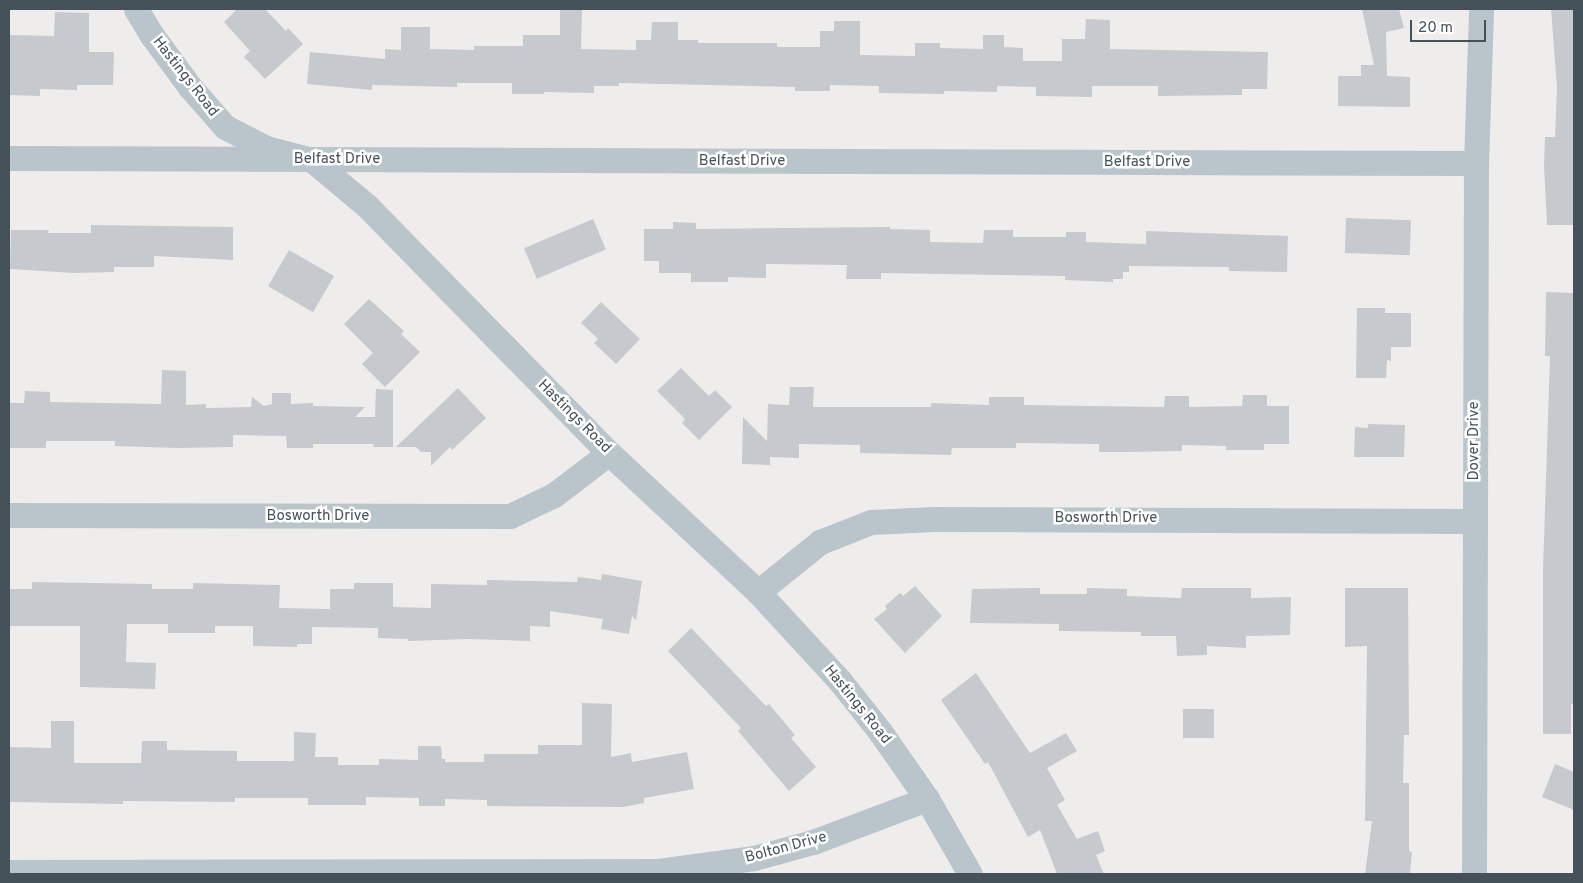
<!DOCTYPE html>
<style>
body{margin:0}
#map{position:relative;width:1583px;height:883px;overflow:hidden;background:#efecec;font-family:Overpass,sans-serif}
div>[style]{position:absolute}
.building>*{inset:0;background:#c6cacf;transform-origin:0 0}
.minor>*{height:25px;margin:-12.5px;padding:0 12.5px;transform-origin:12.5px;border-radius:12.5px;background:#bac5cb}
span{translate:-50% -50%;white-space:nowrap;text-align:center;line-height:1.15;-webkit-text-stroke:5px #fff;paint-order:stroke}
.street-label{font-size:15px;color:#455159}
.frame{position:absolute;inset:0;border:10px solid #455159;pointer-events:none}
.scale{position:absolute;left:1410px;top:20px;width:76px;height:22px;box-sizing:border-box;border:2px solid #455159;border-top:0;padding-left:6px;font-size:15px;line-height:18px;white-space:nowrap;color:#455159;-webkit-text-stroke:4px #fff;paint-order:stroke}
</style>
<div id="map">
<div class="building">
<i style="clip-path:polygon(237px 9px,265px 9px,286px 31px,288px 28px,303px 44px,265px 79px,244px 57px,250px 51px,224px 22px)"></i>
<i style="clip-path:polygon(582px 9px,581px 49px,636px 50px,636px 40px,651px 40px,652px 22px,678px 22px,678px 40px,698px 40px,698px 43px,777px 43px,777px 47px,820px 47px,820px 31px,834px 31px,834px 21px,860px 21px,860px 55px,915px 56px,915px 43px,940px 43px,940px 48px,983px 49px,983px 35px,1004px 35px,1004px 47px,1023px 48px,1023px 61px,1062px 61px,1062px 39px,1085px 39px,1086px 19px,1110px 20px,1110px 49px,1268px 52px,1267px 89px,1242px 89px,1242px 95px,1158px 96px,1158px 86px,1092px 86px,1092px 97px,1036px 96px,1036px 87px,997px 86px,997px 92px,944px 91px,944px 94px,879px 93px,879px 86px,830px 85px,830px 91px,795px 91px,795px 87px,619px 83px,619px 86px,594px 86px,594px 93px,544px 92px,544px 94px,512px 94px,512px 83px,457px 83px,457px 87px,372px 85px,372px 90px,307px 84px,310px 52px,385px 59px,385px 49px,401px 50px,401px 27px,430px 27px,430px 49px,474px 50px,474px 46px,523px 46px,523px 35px,560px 35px,560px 10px)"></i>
<i style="clip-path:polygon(1362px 9px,1399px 9px,1404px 28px,1386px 32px,1387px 76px,1410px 77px,1410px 107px,1338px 106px,1338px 76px,1361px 76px,1361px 65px,1374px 65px)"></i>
<i style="clip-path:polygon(1551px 9px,1574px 9px,1574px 225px,1547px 225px,1544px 166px,1545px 137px,1555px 137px,1557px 88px)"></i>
<i style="clip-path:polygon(55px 12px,89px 13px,89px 52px,114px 52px,113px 85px,77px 85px,77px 90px,40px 89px,40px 96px,9px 95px,9px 35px,54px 36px)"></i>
<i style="left:1346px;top:218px;width:65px;height:35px;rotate:2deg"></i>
<i style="left:593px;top:219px;width:33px;height:75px;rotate:67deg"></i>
<i style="clip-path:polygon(673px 222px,696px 223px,696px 229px,890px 227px,890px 229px,930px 230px,930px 242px,983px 243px,984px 230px,1013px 230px,1013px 237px,1066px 237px,1066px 232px,1086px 232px,1086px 242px,1146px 244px,1146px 231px,1288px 236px,1287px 272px,1229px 271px,1229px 267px,1129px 266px,1129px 272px,1123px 272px,1123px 279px,1113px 279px,1113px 282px,1065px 280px,1065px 276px,881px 273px,881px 279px,846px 279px,847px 265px,766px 264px,766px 278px,728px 277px,728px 282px,691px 282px,691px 273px,659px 273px,659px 261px,644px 261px,644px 229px,673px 229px)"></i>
<i style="clip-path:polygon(91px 225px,233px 227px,233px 260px,154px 256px,154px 267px,114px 267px,114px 272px,74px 273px,10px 269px,11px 230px,49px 230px,48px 233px,91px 233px)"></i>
<i style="left:289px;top:250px;width:52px;height:42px;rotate:30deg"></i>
<i style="clip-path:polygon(1546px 292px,1574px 293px,1574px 704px,1571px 704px,1571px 734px,1543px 734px,1543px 570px,1550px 356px,1545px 356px)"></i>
<i style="clip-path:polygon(369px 299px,404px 331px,401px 334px,420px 352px,385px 387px,362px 364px,373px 353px,344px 324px)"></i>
<i style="clip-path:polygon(601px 302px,640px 339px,616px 364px,594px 343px,598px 339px,581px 323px)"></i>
<i style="clip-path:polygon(1357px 308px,1385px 308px,1385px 313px,1411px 313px,1411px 347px,1391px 347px,1391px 361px,1387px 360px,1386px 378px,1356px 378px)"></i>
<i style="clip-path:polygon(681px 368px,709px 396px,715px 390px,732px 407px,699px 440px,682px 423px,685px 419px,657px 391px)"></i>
<i style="clip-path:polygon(162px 370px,186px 371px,186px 405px,206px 404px,206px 408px,251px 407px,252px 397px,264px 406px,272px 404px,272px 393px,291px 393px,291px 404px,313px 403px,313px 406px,365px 407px,355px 417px,375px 417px,376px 389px,393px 390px,393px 447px,373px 447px,374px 444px,313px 444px,313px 448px,287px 448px,286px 436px,233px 435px,233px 447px,178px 448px,115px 446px,115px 441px,46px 441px,46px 448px,9px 448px,9px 403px,24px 403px,25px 391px,50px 392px,50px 402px,161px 404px)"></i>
<i style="clip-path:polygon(790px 387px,814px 387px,813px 407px,931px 407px,931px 403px,989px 405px,989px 397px,1024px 397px,1024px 405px,1164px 407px,1165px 396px,1189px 396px,1189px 407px,1242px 406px,1243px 395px,1267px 395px,1267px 406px,1289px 406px,1289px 444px,1264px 444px,1264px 450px,1226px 450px,1226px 446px,1182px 445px,1182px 451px,1126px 452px,1099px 452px,1099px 444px,1016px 443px,1016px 448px,952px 448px,951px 455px,860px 453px,860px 445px,799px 444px,799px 458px,770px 457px,770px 465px,742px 464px,743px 417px,767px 441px,768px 404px,789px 405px)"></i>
<i style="clip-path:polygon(458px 388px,486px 418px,452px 450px,450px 447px,431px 466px,431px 452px,421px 452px,416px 447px,396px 447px)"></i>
<i style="clip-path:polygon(1368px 424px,1405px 425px,1404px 457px,1354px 457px,1355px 427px,1368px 428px)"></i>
<i style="clip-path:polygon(602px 574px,642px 581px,636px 620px,632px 616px,629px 634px,601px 629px,603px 619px,550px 611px,550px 627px,530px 626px,530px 641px,467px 639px,408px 641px,408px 639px,378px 638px,378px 628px,312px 627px,312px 644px,297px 644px,297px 647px,253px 646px,253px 626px,215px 626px,215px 633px,168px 633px,168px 624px,127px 624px,126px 662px,156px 663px,155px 689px,80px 687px,80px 626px,9px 626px,9px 589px,32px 589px,32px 582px,152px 584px,152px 589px,193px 589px,193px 583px,280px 585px,279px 608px,330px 609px,330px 589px,354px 589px,354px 583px,393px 583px,393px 607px,431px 608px,431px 584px,487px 585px,487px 580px,577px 582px,578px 577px,601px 580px)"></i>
<i style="clip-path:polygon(915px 586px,942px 616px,905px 653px,874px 619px,887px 609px,885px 606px,900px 593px,903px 596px)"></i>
<i style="clip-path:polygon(1040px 588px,1040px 594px,1087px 594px,1087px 588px,1127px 589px,1127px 596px,1181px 598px,1182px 588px,1251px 588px,1251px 598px,1291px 597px,1290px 635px,1246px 636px,1246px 648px,1207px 646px,1207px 655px,1177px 656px,1176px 636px,1141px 636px,1141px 632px,1059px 631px,1059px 624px,970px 623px,972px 589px)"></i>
<i style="clip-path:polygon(1345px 588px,1408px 588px,1409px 735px,1404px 735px,1403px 783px,1409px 783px,1409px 851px,1412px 852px,1410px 874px,1365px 874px,1372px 821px,1365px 821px,1367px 646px,1345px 647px)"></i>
<i style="clip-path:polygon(691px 628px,766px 706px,769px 704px,795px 735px,791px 738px,816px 767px,789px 791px,738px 731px,741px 728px,668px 651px)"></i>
<i style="clip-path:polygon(976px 673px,1030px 753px,1066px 733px,1077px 751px,1047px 768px,1065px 800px,1057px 805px,1077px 839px,1098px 831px,1105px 851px,1096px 855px,1104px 874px,1057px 874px,1040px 830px,1028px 837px,988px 762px,985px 764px,941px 700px)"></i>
<i style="clip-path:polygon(582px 703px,612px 704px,611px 757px,631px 753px,632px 762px,687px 752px,694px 789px,644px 798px,644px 803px,623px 807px,487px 806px,487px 800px,445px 799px,445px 806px,419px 806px,419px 798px,366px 797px,366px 805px,308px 805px,308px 798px,235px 798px,235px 802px,123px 801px,123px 804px,9px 802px,9px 747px,51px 748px,51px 721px,74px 721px,74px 763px,141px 763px,142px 741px,167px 741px,167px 750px,237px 751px,237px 761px,294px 761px,294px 732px,316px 733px,315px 757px,338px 757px,338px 765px,379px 765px,379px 759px,418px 760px,418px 746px,441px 746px,442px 759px,445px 759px,445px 762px,484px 762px,484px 754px,538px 754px,538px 745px,582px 745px)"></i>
<i style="left:1183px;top:709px;width:31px;height:29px"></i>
<i style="clip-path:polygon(1555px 764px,1574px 772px,1574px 810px,1542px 797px)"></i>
</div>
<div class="minor">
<i style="left:136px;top:9px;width:29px;rotate:59deg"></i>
<i style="left:151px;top:34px;width:66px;rotate:53.7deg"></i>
<i style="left:190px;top:87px;width:53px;rotate:48.8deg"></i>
<i style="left:225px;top:127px;width:46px;rotate:27.1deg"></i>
<i style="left:266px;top:148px;width:48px;rotate:14.6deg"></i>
<i style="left:312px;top:160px;width:72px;rotate:39.9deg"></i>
<i style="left:367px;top:206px;width:346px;rotate:45.6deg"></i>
<i style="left:609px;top:453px;width:204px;rotate:43deg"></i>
<i style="left:758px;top:592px;width:121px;rotate:47.3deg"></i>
<i style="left:840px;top:681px;width:66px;rotate:51.7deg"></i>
<i style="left:881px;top:733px;width:80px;rotate:55.1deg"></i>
<i style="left:927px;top:799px;width:86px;rotate:60.2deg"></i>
<i style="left:9px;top:158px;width:1467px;rotate:0.2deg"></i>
<i style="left:9px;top:515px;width:501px;rotate:0.11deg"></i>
<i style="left:510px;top:516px;width:49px;rotate:-25.5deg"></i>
<i style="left:554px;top:495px;width:69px;rotate:-37.4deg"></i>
<i style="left:758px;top:592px;width:80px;rotate:-38.9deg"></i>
<i style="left:820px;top:542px;width:55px;rotate:-21.4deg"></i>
<i style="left:871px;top:522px;width:63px;rotate:-2.7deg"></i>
<i style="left:934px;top:519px;width:541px;rotate:0.21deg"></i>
<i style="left:9px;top:872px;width:649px;rotate:-0.09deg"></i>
<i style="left:658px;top:871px;width:97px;rotate:-7.7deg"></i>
<i style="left:754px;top:858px;width:61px;rotate:-15.2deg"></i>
<i style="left:813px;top:842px;width:122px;rotate:-20.7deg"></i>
<i style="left:1474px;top:874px;width:711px;rotate:-89.84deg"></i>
<i style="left:1476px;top:163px;width:154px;rotate:-88.1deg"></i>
</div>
<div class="street-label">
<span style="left:185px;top:77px;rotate:52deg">Hastings Road</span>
<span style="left:337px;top:160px">Belfast Drive</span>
<span style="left:742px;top:162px">Belfast Drive</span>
<span style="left:1147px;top:163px">Belfast Drive</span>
<span style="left:574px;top:417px;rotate:45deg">Hastings Road</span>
<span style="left:1475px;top:441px;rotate:-90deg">Dover Drive</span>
<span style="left:318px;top:517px">Bosworth Drive</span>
<span style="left:1106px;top:519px">Bosworth Drive</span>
<span style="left:857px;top:705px;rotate:51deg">Hastings Road</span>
<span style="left:786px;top:848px;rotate:-15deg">Bolton Drive</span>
</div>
<div class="frame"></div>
<div class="scale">20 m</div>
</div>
